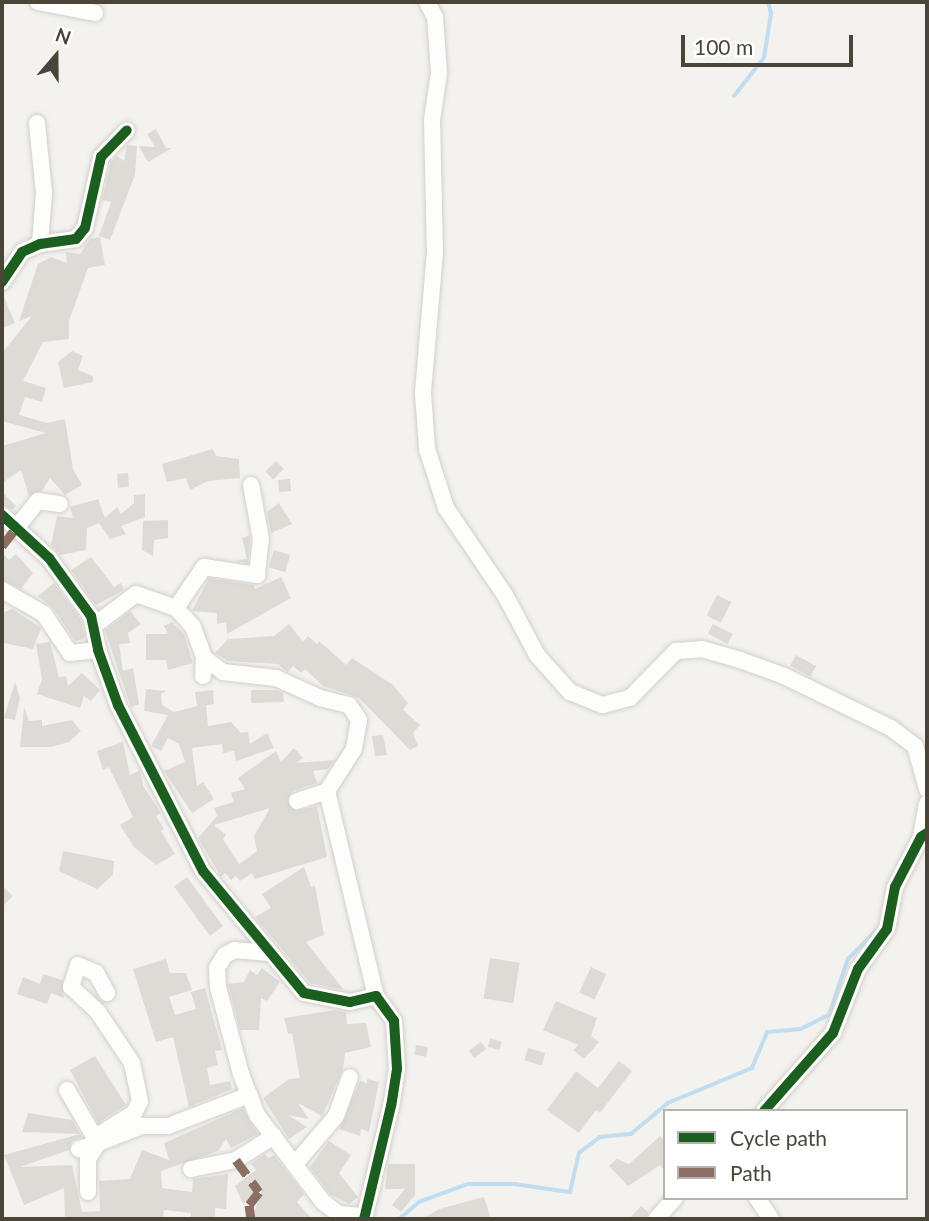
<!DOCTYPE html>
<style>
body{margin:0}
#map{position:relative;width:929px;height:1221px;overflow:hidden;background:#f4f2ee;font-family:Lato,sans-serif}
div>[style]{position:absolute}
.stream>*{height:3.5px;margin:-1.75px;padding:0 1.75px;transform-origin:1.75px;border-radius:1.75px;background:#c0ddf1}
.building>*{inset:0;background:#dedbd6;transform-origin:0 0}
.roads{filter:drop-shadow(0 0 2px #d2d0cb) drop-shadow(0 0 2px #d2d0cb)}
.minor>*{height:16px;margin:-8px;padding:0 8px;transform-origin:8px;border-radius:8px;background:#fdfdfc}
.quiet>*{height:9px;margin-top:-4.5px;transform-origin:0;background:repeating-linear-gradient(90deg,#8d6e63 0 18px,transparent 0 27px)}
.cycleway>*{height:10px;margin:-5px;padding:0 5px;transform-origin:5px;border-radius:5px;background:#1b5e20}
span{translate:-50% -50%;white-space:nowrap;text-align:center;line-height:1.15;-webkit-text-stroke:7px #fff;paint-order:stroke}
.frame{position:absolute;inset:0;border:4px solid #4b4439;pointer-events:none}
.legend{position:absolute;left:663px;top:1109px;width:245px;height:91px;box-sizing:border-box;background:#fff;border:2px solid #b7b4b0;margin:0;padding:9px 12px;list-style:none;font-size:21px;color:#4b4439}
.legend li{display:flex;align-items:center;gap:14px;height:35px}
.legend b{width:35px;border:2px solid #b7b4b0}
.north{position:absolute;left:21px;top:21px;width:70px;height:70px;-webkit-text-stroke:5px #fff;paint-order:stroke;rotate:20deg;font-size:19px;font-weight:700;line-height:28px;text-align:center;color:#4b4439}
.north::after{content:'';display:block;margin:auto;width:24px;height:32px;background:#4b4439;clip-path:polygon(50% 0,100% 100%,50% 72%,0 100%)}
.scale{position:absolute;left:681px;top:35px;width:172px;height:32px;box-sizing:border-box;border:4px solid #4b4439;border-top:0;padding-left:9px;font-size:21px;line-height:24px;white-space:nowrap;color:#4b4439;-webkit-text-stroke:5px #fff;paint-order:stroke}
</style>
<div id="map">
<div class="stream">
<i style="left:734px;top:96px;width:48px;rotate:-51.7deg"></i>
<i style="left:764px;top:58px;width:45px;rotate:-81deg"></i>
<i style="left:771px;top:14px;width:12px;rotate:-104deg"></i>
<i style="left:399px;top:1219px;width:26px;rotate:-40deg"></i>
<i style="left:419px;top:1202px;width:52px;rotate:-20.2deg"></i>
<i style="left:468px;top:1184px;width:47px"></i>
<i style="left:515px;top:1184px;width:56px;rotate:8.3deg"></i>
<i style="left:570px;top:1192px;width:40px;rotate:-77deg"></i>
<i style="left:579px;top:1153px;width:26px;rotate:-37deg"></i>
<i style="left:600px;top:1137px;width:31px;rotate:-6deg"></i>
<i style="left:631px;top:1134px;width:48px;rotate:-40deg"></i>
<i style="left:668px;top:1103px;width:91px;rotate:-22.6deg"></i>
<i style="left:752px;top:1068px;width:39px;rotate:-67deg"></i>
<i style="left:767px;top:1032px;width:34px;rotate:-5deg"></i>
<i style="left:801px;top:1029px;width:31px;rotate:-27deg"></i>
<i style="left:829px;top:1015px;width:59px;rotate:-71.3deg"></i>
<i style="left:848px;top:959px;width:44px;rotate:-45deg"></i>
</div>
<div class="building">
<i style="clip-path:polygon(156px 129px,166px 148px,172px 148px,148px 162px,139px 146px,155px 147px,147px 134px)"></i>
<i style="clip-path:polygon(127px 145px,137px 146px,135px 175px,110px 240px,99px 236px,111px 202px,102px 200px,111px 162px,117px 156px,124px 161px)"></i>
<i style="clip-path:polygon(100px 237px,105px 265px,88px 268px,69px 321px,69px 339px,43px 342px,23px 381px,46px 388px,42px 402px,25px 397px,19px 415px,47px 423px,65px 419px,73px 469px,82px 485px,65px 495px,50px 478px,42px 491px,29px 496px,21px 470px,2px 483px,2px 446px,46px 433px,2px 421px,2px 353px,32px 316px,19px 321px,38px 264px,51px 257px,67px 263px,66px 252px,80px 254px,90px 239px)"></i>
<i style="clip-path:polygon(2px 292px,15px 323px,2px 328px)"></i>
<i style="clip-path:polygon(72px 351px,83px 356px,78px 370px,93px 376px,93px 382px,64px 388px,58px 362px)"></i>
<i style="clip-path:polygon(213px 449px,216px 456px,239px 459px,240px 478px,208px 481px,190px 490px,186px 478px,167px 482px,162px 464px)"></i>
<i style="left:276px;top:461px;width:11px;height:15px;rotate:45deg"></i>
<i style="left:128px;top:473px;width:14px;height:11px;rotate:86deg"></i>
<i style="left:290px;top:479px;width:12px;height:12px;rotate:85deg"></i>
<i style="clip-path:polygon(2px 492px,16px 506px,12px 510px,2px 505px)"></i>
<i style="clip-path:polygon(145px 494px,145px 517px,121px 526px,126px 534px,110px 539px,99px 523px,87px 528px,86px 550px,60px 555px,51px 545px,57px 516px,73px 518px,70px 507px,98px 499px,105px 518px,117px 507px,121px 514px,134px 503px,134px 495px)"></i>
<i style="clip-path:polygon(279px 503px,292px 524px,271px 533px,267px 512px)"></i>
<i style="clip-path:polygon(168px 520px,168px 538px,154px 540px,153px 556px,142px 550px,143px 521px)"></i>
<i style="clip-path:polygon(250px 535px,248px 563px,235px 561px,247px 559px,242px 538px)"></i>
<i style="left:274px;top:550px;width:17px;height:18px;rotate:17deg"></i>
<i style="clip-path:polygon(2px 552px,9px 560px,16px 554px,33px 573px,21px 589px,2px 580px)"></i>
<i style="clip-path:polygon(91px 557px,114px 587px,121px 583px,124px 590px,96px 605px,71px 570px)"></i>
<i style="clip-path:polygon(281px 577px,291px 598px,227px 634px,226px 622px,217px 624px,217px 613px,192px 611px,209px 578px,254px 585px,255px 589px)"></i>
<i style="clip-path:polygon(54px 583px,81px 620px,85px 637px,81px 640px,75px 641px,53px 608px,38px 596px)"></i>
<i style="left:717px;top:595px;width:16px;height:23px;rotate:27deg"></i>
<i style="clip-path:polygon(12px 609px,41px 628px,33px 649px,4px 643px,2px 613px)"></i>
<i style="clip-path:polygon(130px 611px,141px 624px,128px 633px,130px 643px,119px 644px,123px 671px,133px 668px,139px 704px,131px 707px,105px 631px)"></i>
<i style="clip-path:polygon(172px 622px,184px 634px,193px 663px,168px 670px,166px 660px,146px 660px,146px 634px,168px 634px,164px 626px)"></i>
<i style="clip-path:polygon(289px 624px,303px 642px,308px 636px,317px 644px,319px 641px,346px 665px,352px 658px,393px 685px,408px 703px,403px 710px,420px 725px,413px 733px,418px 746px,410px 750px,359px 698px,323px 686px,305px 669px,301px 673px,293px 666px,287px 672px,278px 664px,228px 661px,215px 653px,228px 639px,274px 636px)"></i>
<i style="left:713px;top:624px;width:22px;height:11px;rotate:27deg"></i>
<i style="clip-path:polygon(50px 642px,59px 677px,66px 676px,68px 686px,82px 673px,100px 690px,91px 701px,84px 696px,80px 708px,37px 694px,42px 679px,36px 644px)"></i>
<i style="left:796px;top:655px;width:23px;height:12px;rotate:29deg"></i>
<i style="clip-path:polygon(15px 682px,20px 698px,15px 720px,4px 718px)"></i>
<i style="clip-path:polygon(146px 689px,166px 691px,161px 694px,162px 705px,174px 712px,197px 706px,195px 692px,213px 690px,214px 704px,206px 705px,208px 726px,231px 722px,241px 733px,248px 732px,250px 744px,267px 733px,274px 748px,236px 761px,234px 751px,223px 753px,222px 744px,192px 748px,197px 786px,203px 782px,214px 799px,192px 813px,164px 771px,185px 762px,179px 744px,168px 738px,161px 751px,151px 746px,168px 715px,144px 711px)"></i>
<i style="clip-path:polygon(251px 690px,276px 690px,283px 693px,284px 702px,251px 703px)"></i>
<i style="clip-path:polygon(24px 707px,29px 721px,42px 720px,42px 726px,72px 720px,81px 731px,69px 742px,51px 747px,20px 747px)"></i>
<i style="clip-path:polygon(383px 735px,387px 755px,375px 756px,372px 736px)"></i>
<i style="clip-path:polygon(123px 742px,130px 775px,140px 770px,143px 786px,161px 813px,156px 816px,164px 829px,161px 831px,175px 854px,156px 865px,134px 847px,120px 825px,133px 817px,109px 767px,103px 770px,97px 751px)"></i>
<i style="clip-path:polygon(evenodd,294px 748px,303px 758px,296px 763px,335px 760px,328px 769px,313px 771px,317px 783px,293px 791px,287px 800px,296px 811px,317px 806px,327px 857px,255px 879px,252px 873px,240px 881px,236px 876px,231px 880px,225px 873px,221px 877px,198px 838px,217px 816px,214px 808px,234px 802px,231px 793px,245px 789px,238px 778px,276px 751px,281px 762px,294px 748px,270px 808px,254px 836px,257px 851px,239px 864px,223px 839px,226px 835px,214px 825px,270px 808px)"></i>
<i style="clip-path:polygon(63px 851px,114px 861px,113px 875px,97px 889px,59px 871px)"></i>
<i style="clip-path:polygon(304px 867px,311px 887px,315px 886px,324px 935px,306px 942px,344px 990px,310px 983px,255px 917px,271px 908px,262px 894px)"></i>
<i style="left:187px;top:877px;width:61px;height:16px;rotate:54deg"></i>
<i style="clip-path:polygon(2px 886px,13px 896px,2px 907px)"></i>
<i style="left:490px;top:958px;width:30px;height:41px;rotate:9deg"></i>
<i style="clip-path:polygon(166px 959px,170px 973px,186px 973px,192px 990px,169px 997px,175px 1015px,196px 1009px,191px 992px,205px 988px,222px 1050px,215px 1051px,218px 1065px,207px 1068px,210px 1085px,230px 1081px,232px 1089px,189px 1107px,173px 1037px,156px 1042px,133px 969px)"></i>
<i style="left:591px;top:967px;width:17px;height:28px;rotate:25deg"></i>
<i style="clip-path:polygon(262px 968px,280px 982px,267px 1001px,261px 998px,259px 1030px,240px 1030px,228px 984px,244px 982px,250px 970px,257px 975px)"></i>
<i style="clip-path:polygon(43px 974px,62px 980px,64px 998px,51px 993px,47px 1004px,17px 994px,23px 977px,40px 984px)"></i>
<i style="clip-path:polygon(556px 1001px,597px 1018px,591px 1036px,599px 1042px,584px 1059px,573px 1050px,578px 1045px,543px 1030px)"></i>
<i style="clip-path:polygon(335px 1010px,346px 1012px,347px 1024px,366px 1023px,371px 1047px,345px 1053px,343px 1069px,322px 1116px,298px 1103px,309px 1119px,288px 1115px,307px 1127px,289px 1139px,263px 1098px,289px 1079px,300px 1078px,292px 1033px,288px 1034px,284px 1018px)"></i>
<i style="clip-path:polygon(490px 1038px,502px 1042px,499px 1050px,488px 1047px)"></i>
<i style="left:481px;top:1042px;width:9px;height:15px;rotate:54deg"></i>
<i style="left:416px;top:1045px;width:12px;height:10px;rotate:9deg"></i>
<i style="left:528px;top:1048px;width:18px;height:13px;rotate:16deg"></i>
<i style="clip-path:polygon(95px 1056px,126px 1105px,98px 1123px,70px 1070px)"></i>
<i style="clip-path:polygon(619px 1061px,632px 1071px,600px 1113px,596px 1110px,579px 1133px,547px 1110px,576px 1071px,598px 1088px)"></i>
<i style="clip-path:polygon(367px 1079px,379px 1082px,369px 1132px,361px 1129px,360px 1136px,339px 1129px,360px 1081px,367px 1083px)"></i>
<i style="clip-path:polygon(243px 1108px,258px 1134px,231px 1148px,226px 1139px,218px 1151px,161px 1171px,162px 1188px,192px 1192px,193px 1179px,228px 1174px,226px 1209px,215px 1208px,215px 1218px,190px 1219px,191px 1213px,164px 1210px,163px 1219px,65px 1219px,64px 1188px,24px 1205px,4px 1155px,80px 1134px,22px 1132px,28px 1113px,72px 1120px,82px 1137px,72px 1141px,69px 1150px,20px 1167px,72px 1165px,82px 1212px,100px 1211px,99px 1181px,130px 1179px,142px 1150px,169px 1160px,164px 1143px)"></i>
<i style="clip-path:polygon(660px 1136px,665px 1141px,665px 1171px,660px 1165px,628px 1186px,609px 1166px,617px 1159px,629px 1164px)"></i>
<i style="clip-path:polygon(329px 1141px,351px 1155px,339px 1173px,358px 1197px,349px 1204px,330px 1194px,310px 1167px)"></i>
<i style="clip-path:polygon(265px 1154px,268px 1158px,274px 1155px,304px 1194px,297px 1202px,312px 1219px,257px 1219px,254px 1214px,263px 1185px,243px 1204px,235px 1186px,256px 1170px,251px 1164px)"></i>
<i style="clip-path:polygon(388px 1164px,415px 1164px,415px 1195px,401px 1212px,392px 1205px,405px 1189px,385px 1189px)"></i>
<i style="clip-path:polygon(484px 1197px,491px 1219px,422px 1219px,439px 1209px)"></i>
<i style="clip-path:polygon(641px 1206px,648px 1212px,646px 1219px,629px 1219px)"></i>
</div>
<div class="roads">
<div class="minor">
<i style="left:38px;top:2px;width:58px;rotate:10.9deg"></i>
<i style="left:427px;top:2px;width:17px;rotate:62deg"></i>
<i style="left:435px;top:17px;width:56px;rotate:85.9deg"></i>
<i style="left:439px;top:73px;width:48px;rotate:98.5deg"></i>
<i style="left:432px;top:120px;width:132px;rotate:88.7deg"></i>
<i style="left:435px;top:252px;width:142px;rotate:94.9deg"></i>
<i style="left:423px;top:393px;width:56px;rotate:85.9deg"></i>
<i style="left:427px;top:449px;width:62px;rotate:72.1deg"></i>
<i style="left:446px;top:508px;width:105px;rotate:55.9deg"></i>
<i style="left:505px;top:595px;width:68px;rotate:61.9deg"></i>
<i style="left:537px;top:655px;width:50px;rotate:48.3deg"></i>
<i style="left:570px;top:692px;width:35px;rotate:22deg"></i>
<i style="left:603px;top:705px;width:28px;rotate:-15deg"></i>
<i style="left:630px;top:698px;width:66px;rotate:-45.6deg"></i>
<i style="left:676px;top:651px;width:26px;rotate:-4deg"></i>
<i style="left:702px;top:649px;width:40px;rotate:16deg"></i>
<i style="left:740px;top:660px;width:45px;rotate:19.7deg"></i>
<i style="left:782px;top:675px;width:121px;rotate:25.9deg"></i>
<i style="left:891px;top:728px;width:30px;rotate:37deg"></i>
<i style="left:915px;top:746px;width:45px;rotate:74.4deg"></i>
<i style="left:37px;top:123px;width:70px;rotate:84.3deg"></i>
<i style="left:44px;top:193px;width:51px;rotate:94.5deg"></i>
<i style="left:2px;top:282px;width:36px;rotate:-56deg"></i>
<i style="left:22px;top:252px;width:20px;rotate:-24deg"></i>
<i style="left:40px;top:244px;width:36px;rotate:-8deg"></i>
<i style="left:76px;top:239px;width:14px;rotate:-51deg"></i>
<i style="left:85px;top:228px;width:73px;rotate:-77.3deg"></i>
<i style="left:101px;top:157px;width:37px;rotate:-46deg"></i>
<i style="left:2px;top:515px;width:64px;rotate:42.5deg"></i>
<i style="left:49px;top:558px;width:72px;rotate:54.1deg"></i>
<i style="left:91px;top:616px;width:35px;rotate:78deg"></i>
<i style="left:98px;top:650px;width:59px;rotate:70deg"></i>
<i style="left:118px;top:705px;width:186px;rotate:62.9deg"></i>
<i style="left:203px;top:871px;width:158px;rotate:50.4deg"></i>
<i style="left:304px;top:993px;width:47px;rotate:11.1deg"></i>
<i style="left:350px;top:1002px;width:27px;rotate:-13deg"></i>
<i style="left:376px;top:996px;width:31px;rotate:54deg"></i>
<i style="left:394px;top:1021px;width:48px;rotate:86.4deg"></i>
<i style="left:397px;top:1069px;width:37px;rotate:99deg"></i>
<i style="left:391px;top:1106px;width:116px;rotate:103.4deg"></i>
<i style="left:16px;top:528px;width:35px;rotate:-51deg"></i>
<i style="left:38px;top:501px;width:22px;rotate:8deg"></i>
<i style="left:2px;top:590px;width:48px;rotate:29.7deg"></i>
<i style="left:44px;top:614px;width:47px;rotate:56.3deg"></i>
<i style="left:70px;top:653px;width:28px;rotate:-6deg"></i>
<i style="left:176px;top:608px;width:25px;rotate:48deg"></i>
<i style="left:193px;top:627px;width:33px;rotate:70deg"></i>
<i style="left:204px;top:658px;width:24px;rotate:36deg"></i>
<i style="left:223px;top:672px;width:53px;rotate:6.5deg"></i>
<i style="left:276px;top:678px;width:48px;rotate:24.4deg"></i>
<i style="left:320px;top:698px;width:30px;rotate:14deg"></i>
<i style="left:349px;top:705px;width:18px;rotate:56deg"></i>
<i style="left:359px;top:720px;width:29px;rotate:100deg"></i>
<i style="left:354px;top:749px;width:50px;rotate:122.7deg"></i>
<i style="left:95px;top:625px;width:51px;rotate:-37.1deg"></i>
<i style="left:136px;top:594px;width:42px;rotate:19.3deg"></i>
<i style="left:176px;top:608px;width:50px;rotate:-55.7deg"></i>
<i style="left:204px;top:567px;width:54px;rotate:8.6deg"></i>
<i style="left:257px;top:575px;width:36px;rotate:-84deg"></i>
<i style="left:261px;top:539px;width:55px;rotate:-100.5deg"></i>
<i style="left:203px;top:676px;width:18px;rotate:-87deg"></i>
<i style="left:297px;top:801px;width:32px;rotate:-18deg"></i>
<i style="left:327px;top:791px;width:211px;rotate:76.6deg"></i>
<i style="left:268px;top:953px;width:33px;rotate:-175deg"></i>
<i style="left:235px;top:950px;width:11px;rotate:153deg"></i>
<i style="left:225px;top:955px;width:15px;rotate:122deg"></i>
<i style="left:217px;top:968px;width:19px;rotate:87deg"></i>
<i style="left:218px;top:987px;width:90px;rotate:75.2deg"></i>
<i style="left:241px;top:1074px;width:44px;rotate:68.7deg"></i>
<i style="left:257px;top:1115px;width:109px;rotate:52.8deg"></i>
<i style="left:323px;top:1202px;width:20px;rotate:37deg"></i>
<i style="left:339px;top:1214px;width:24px;rotate:5deg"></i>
<i style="left:67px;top:1090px;width:61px;rotate:59.7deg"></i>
<i style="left:98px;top:1143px;width:20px;rotate:162deg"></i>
<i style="left:764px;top:1111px;width:104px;rotate:-48.5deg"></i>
<i style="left:833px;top:1033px;width:69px;rotate:-68.7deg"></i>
<i style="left:858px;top:969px;width:49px;rotate:-54.1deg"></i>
<i style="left:887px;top:929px;width:43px;rotate:-79.2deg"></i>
<i style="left:895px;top:887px;width:56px;rotate:-62.5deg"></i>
<i style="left:921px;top:837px;width:34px;rotate:-80deg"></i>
<i style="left:95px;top:1137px;width:46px;rotate:-31.6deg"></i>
<i style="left:134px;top:1113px;width:13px;rotate:-63deg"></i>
<i style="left:140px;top:1101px;width:39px;rotate:-102deg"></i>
<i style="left:132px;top:1063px;width:61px;rotate:-123.7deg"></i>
<i style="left:98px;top:1012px;width:37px;rotate:-137deg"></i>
<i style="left:71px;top:987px;width:23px;rotate:-72deg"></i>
<i style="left:78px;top:965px;width:20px;rotate:24deg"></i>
<i style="left:96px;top:973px;width:23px;rotate:61deg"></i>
<i style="left:295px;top:1164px;width:63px;rotate:-49.5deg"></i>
<i style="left:336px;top:1116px;width:41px;rotate:-70.3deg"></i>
<i style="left:191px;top:1169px;width:46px;rotate:-11.3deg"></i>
<i style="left:236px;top:1160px;width:45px;rotate:-32.3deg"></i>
<i style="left:88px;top:1192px;width:33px;rotate:-90deg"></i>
<i style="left:88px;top:1159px;width:19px;rotate:-58deg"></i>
<i style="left:98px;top:1143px;width:47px;rotate:-21.1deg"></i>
<i style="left:142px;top:1126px;width:26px"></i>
<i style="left:168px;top:1126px;width:87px;rotate:-20.9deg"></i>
<i style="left:757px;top:1198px;width:25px;rotate:56deg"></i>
<i style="left:656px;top:1219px;width:28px;rotate:-48deg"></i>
</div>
</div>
<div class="quiet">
<i style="left:2px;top:546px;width:23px;rotate:-52deg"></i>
<i style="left:236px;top:1160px;width:39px;rotate:54deg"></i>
<i style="left:259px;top:1192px;width:16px;rotate:128deg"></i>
<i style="left:249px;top:1205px;width:14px;rotate:82deg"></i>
</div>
<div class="cycleway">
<i style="left:2px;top:282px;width:36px;rotate:-56deg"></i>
<i style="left:22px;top:252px;width:20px;rotate:-24deg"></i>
<i style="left:40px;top:244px;width:36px;rotate:-8deg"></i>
<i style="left:76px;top:239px;width:14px;rotate:-51deg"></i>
<i style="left:85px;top:228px;width:73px;rotate:-77.3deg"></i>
<i style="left:101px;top:157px;width:37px;rotate:-46deg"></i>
<i style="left:2px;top:515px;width:64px;rotate:42.5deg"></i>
<i style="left:49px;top:558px;width:72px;rotate:54.1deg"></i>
<i style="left:91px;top:616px;width:35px;rotate:78deg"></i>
<i style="left:98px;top:650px;width:59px;rotate:70deg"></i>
<i style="left:118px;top:705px;width:186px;rotate:62.9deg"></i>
<i style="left:203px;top:871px;width:158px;rotate:50.4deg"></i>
<i style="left:304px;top:993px;width:47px;rotate:11.1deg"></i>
<i style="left:350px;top:1002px;width:27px;rotate:-13deg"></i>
<i style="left:376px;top:996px;width:31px;rotate:54deg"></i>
<i style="left:394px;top:1021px;width:48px;rotate:86.4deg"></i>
<i style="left:397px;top:1069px;width:37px;rotate:99deg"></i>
<i style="left:391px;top:1106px;width:116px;rotate:103.4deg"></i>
<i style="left:764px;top:1111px;width:104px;rotate:-48.5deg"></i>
<i style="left:833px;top:1033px;width:69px;rotate:-68.7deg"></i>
<i style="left:858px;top:969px;width:49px;rotate:-54.1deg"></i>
<i style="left:887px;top:929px;width:43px;rotate:-79.2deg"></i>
<i style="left:895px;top:887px;width:56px;rotate:-62.5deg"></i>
<i style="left:921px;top:837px;width:7px;rotate:-34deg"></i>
</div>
<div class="frame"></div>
<ul class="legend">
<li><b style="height:9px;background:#1b5e20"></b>Cycle path</li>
<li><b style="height:9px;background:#8d6e63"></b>Path</li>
</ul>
<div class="north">N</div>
<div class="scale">100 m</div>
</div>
